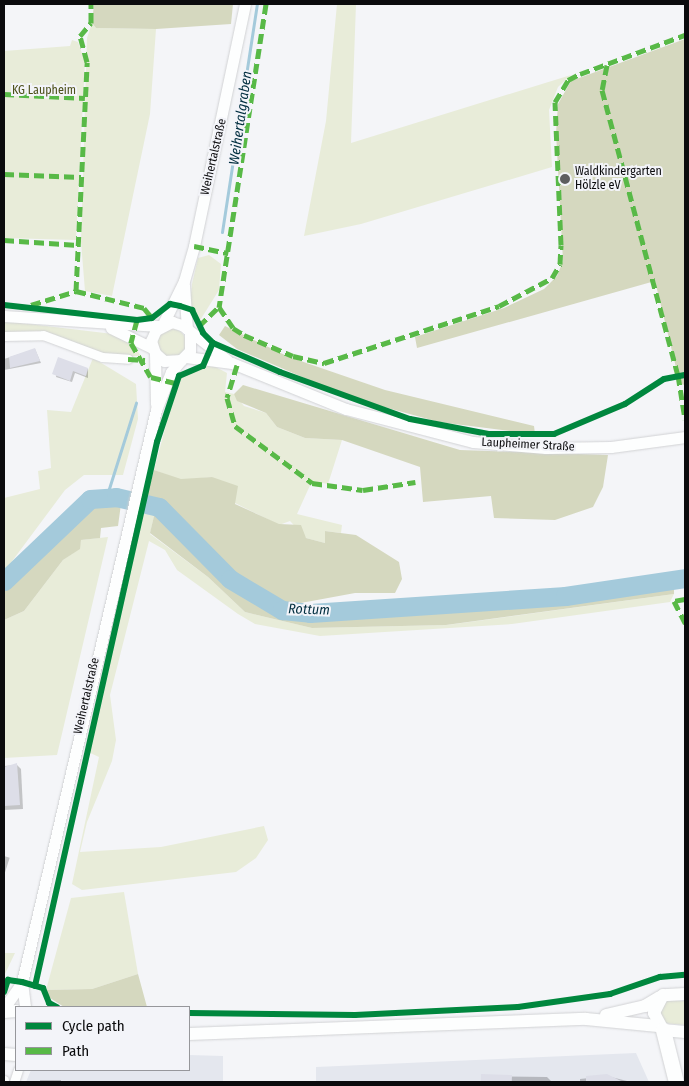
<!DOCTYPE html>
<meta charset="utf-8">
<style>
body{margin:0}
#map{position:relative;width:689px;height:1086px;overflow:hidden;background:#f4f5f8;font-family:"Fira Sans Condensed",sans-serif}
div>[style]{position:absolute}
.built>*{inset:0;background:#e4e7ee}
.green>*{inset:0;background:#e8ecd9}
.round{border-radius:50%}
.forest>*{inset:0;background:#d5d8bf}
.shadow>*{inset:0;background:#0003;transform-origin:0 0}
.stream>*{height:3px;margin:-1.5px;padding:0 1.5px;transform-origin:1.5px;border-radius:1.5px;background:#a4cadb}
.river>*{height:19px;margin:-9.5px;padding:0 9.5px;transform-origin:9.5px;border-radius:9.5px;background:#a4cadb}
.building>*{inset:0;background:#dddee8;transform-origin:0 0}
.roads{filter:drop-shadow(0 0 1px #d1d2d4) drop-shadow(0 0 1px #d1d2d4)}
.minor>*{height:9px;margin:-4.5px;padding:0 4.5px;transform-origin:4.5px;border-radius:4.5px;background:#fdfefe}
.tertiary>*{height:11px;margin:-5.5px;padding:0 5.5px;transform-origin:5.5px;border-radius:5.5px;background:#fdfefe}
.secondary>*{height:12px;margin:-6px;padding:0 6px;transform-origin:6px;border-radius:6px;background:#fdfefe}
.trunk>*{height:15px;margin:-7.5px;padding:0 7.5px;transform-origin:7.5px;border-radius:7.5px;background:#fdfefe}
.quiet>*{height:5px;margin-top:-2.5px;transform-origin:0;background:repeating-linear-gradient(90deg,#58b947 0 10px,transparent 0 15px)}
.cycleway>*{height:6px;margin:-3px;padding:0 3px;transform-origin:3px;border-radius:3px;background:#00873e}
.dots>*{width:14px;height:14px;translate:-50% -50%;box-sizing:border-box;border:2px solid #f3f4f9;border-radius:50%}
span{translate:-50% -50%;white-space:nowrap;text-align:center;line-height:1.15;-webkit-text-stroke:4px #f3f4f9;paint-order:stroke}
.park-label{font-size:12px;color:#4b4f18}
.street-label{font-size:12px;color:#0b0b0d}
.poi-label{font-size:12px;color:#0b0b0d}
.left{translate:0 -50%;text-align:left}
.water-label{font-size:14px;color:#002e3f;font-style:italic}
.frame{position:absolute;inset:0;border:5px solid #0b0b0d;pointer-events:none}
.legend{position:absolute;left:15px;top:1006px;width:175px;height:65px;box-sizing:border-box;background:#f3f4f9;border:1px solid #96979b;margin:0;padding:6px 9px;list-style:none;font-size:15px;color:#0b0b0d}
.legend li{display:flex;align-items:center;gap:10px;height:25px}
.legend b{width:25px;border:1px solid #96979b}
</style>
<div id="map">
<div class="built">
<i style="clip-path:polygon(636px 1053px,649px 1082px,316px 1082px,316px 1067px)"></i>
<i style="clip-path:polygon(189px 1055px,223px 1056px,223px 1082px,26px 1082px,31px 1070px,189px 1070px)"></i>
</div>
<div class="green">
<i style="clip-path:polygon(337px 4px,356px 4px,351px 143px,571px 75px,558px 87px,549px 110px,552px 167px,361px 224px,304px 236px,326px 121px)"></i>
<i style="clip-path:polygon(92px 23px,96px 28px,156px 29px,150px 114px,112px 296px,85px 291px,81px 242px,87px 38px)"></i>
<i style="clip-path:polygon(72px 40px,78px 42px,85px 62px,76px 240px,4px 238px,4px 51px,70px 46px)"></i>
<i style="clip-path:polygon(209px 255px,221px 264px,219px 290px,199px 322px,190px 304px,192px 284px,198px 258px)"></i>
<i style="clip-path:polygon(4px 321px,113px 334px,130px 340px,141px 356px,106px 356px,58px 336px,4px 333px)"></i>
<i class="round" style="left:158px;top:329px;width:28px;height:28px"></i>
<i style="clip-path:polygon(93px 358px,136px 384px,138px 419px,123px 475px,84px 475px,65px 490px,4px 572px,4px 498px,40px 489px,38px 471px,51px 468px,47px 410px,71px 412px)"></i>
<i style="clip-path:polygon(208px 363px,227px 373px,225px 392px,234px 394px,244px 406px,266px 413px,277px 427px,305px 438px,342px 440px,328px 484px,312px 481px,297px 514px,342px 525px,341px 533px,325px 531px,325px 543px,306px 538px,290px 521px,279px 525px,235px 503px,212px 477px,181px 480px,154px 470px,178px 380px)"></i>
<i style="clip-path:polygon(143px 509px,154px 516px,150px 534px,208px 577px,245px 612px,312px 628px,447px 625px,674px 594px,670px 602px,512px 624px,320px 636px,255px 624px,238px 614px,177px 570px,165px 550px,149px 541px,110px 695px,116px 740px,112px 761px,87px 822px,80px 852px,161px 847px,264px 826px,268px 840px,256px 858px,236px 872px,82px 890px,72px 884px,99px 757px,86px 751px,87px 746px)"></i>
<i style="clip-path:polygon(108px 537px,57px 755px,4px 758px,4px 620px,24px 611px,63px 560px,79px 549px,81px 540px)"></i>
<i style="clip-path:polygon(124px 892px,138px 974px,92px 989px,46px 990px,71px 898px)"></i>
<i style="clip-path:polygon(4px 953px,15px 953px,4px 976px)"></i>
<i style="clip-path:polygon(666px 1000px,685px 1001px,685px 1025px,663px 1023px,660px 1008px)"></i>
</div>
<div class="forest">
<i style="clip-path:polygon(94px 4px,233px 4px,231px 24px,156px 29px,96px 28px,92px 23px)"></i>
<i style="clip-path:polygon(685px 39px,685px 385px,680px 384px,655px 281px,417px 348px,415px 337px,504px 308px,544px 289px,557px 276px,563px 261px,556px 133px,558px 104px,571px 81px)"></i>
<i style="clip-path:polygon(225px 326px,289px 357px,385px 390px,534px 426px,535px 434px,439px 422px,351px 398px,237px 349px,219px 335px)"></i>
<i style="clip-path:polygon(243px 385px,460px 450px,608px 455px,603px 487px,593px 507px,555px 520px,494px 518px,491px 496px,423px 502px,420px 467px,342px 440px,305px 438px,277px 427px,266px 413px,237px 401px,234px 394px)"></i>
<i style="clip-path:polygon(154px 470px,181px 479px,212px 477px,238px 486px,235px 504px,279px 524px,301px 525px,306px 538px,325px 543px,325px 531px,356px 535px,399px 562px,402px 579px,395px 593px,355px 593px,290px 605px,271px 600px,240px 581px,177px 514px,147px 496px)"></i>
<i style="clip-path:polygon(121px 504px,118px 526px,101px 528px,100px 538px,81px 540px,80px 549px,63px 560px,24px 611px,4px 620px,4px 592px,91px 506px)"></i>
<i style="clip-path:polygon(145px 505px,255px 604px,295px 617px,362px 618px,674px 585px,674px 594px,446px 625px,312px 628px,245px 612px,208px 577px,150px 533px,154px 516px,143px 509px)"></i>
<i style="clip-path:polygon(138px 974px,147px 1007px,64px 1007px,47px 996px,46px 990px,92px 989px)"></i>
</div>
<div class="shadow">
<i style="clip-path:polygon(35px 349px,41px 363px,4px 370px,4px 359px)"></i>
<i style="clip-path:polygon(59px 359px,88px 369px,88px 378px,75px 373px,72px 382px,56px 377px)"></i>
<i style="clip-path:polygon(17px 765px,21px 769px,23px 809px,4px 810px,4px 766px)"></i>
<i style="left:4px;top:856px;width:6px;height:20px;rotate:18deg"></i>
<i style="clip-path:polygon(483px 1076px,547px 1077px,552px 1082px,482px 1082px)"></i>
<i style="clip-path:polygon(607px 1076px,631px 1082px,580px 1082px,580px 1079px)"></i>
<i style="left:40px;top:1080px;width:21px;height:2px"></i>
<i style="clip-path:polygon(134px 1081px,136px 1082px,108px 1082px)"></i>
</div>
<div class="stream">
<i style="left:222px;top:232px;width:231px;rotate:-81.3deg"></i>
<i style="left:106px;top:498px;width:100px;rotate:-72.5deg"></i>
</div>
<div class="river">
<i style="left:4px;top:581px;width:119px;rotate:-43.6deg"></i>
<i style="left:90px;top:499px;width:26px;rotate:-4deg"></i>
<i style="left:116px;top:497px;width:44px;rotate:13.1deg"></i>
<i style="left:159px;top:507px;width:101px;rotate:45.4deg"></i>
<i style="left:230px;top:579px;width:61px;rotate:30.8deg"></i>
<i style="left:282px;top:610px;width:28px;rotate:6deg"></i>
<i style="left:310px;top:613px;width:256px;rotate:-3.8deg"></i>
<i style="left:565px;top:596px;width:121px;rotate:-8.5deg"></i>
</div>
<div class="building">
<i style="clip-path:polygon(35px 348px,40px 361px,10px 368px,9px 357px)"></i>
<i style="clip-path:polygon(58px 357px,88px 368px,86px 376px,73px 371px,70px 381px,52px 374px)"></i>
<i style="clip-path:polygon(17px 763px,20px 805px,4px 806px,4px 767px)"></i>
<i style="left:481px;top:1074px;width:31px;height:8px;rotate:2deg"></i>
<i style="clip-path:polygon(607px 1074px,623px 1082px,586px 1082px,586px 1076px)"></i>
</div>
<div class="roads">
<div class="minor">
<i style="left:4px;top:336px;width:39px;rotate:-1deg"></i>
<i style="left:43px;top:335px;width:63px;rotate:20.4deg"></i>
<i style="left:102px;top:357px;width:26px;rotate:4deg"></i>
<i style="left:4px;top:1080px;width:2px;rotate:90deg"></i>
<i style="left:14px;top:1082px;width:13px;rotate:-72deg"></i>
</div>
<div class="tertiary">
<i style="left:184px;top:285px;width:44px;rotate:86.1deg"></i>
<i style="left:4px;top:316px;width:155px;rotate:3.7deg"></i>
<i style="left:163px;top:324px;width:48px;rotate:-64deg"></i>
<i style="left:184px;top:281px;width:36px;rotate:-74deg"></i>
<i style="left:194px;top:246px;width:247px;rotate:-78.1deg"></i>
<i style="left:111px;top:328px;width:46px;rotate:26deg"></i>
<i style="left:190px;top:333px;width:18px;rotate:90deg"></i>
<i style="left:190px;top:351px;width:13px;rotate:135deg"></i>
<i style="left:181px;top:360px;width:17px;rotate:177deg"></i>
<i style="left:164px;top:361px;width:12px;rotate:-138deg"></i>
<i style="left:155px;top:353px;width:13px;rotate:-108deg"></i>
<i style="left:151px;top:341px;width:12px;rotate:-66deg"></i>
<i style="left:156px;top:330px;width:18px;rotate:-27deg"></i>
<i style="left:172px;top:322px;width:10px;rotate:17deg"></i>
<i style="left:182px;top:325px;width:57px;rotate:37.9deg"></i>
<i style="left:155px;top:353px;width:51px;rotate:88.9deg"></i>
<i style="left:186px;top:357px;width:46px;rotate:7.4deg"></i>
<i style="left:232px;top:363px;width:123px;rotate:22deg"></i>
<i style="left:346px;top:409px;width:131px;rotate:14.6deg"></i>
<i style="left:473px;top:442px;width:73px;rotate:4.7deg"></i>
<i style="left:546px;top:448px;width:65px;rotate:-0.9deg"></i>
<i style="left:611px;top:447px;width:75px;rotate:-7.7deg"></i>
<i style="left:22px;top:982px;width:25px;rotate:83deg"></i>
<i style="left:4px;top:1008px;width:32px;rotate:-55deg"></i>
<i style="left:22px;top:982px;width:587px;rotate:-76.82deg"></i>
<i style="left:156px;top:410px;width:41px;rotate:-68.5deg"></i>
<i style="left:171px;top:372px;width:16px;rotate:-50deg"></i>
</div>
<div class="secondary">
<i style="left:685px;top:994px;width:22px;rotate:177deg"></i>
<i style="left:663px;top:995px;width:20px;rotate:117deg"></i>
<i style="left:654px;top:1013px;width:19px;rotate:62deg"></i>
<i style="left:663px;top:1030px;width:22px;rotate:5deg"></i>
<i style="left:4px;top:1012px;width:12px;rotate:-5deg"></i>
<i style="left:606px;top:1015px;width:40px;rotate:-13deg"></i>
<i style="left:645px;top:1006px;width:17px;rotate:-31deg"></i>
<i style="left:189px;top:1034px;width:397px;rotate:-2.2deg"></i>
<i style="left:586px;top:1019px;width:72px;rotate:5.6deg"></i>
<i style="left:4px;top:1054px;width:12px;rotate:5deg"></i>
</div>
<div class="trunk">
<i style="left:663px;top:1030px;width:54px;rotate:76deg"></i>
</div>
</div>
<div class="quiet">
<i style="left:266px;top:4px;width:307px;rotate:98.8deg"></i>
<i style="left:219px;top:307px;width:25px;rotate:56deg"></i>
<i style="left:233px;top:328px;width:13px;rotate:32deg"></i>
<i style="left:244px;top:335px;width:53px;rotate:23.2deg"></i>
<i style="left:293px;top:356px;width:32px;rotate:13deg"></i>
<i style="left:324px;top:363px;width:184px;rotate:-18deg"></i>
<i style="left:499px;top:306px;width:60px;rotate:-27.8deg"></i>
<i style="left:552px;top:278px;width:16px;rotate:-60deg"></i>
<i style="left:560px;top:264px;width:19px;rotate:-87deg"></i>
<i style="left:561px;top:245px;width:143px;rotate:-92.4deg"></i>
<i style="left:555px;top:102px;width:26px;rotate:-59deg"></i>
<i style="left:568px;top:80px;width:13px;rotate:-27deg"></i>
<i style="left:580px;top:74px;width:112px;rotate:-20.4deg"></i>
<i style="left:607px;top:65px;width:25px;rotate:101deg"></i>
<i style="left:602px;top:90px;width:295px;rotate:75.1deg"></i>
<i style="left:678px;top:375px;width:45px;rotate:81deg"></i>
<i style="left:4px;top:94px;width:81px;rotate:2.8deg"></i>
<i style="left:4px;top:174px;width:77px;rotate:2.2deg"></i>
<i style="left:4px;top:240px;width:74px;rotate:3.9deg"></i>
<i style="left:194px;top:246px;width:35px;rotate:12deg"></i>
<i style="left:76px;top:291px;width:229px;rotate:-87.2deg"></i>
<i style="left:87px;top:62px;width:27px;rotate:-105deg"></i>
<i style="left:80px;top:36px;width:17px;rotate:-50deg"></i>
<i style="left:91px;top:23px;width:19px;rotate:-90deg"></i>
<i style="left:31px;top:305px;width:47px;rotate:-17.3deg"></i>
<i style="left:76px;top:291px;width:70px;rotate:14deg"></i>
<i style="left:144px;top:308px;width:13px;rotate:51deg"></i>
<i style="left:137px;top:320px;width:24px;rotate:105deg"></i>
<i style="left:131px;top:343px;width:39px;rotate:60deg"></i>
<i style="left:151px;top:377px;width:25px;rotate:14deg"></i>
<i style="left:199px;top:326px;width:28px;rotate:-44deg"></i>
<i style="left:128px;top:359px;width:17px;rotate:3deg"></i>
<i style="left:237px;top:365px;width:34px;rotate:107deg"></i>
<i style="left:227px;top:398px;width:29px;rotate:74deg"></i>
<i style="left:235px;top:426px;width:96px;rotate:36.5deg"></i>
<i style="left:312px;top:483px;width:51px;rotate:7.8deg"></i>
<i style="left:363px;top:490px;width:53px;rotate:-8.7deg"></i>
<i style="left:685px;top:599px;width:11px;rotate:170deg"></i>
<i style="left:674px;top:601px;width:25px;rotate:63deg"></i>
</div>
<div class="cycleway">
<i style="left:4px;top:305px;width:134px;rotate:6.4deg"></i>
<i style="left:137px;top:320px;width:15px;rotate:-8deg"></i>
<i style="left:152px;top:318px;width:23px;rotate:-38deg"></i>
<i style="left:170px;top:304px;width:10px;rotate:11deg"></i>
<i style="left:180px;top:306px;width:13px;rotate:18deg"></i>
<i style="left:192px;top:310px;width:25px;rotate:64deg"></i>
<i style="left:203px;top:333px;width:14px;rotate:45deg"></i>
<i style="left:213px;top:343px;width:73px;rotate:23.4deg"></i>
<i style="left:280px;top:372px;width:138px;rotate:19.9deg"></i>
<i style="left:410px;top:419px;width:80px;rotate:10.8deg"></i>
<i style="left:489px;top:434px;width:65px"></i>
<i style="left:554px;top:434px;width:77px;rotate:-22.9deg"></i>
<i style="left:625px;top:404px;width:46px;rotate:-32.7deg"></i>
<i style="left:664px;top:379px;width:21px;rotate:-11deg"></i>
<i style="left:35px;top:986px;width:558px;rotate:-77.36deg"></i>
<i style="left:157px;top:442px;width:70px;rotate:-71.6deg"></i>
<i style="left:179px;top:376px;width:26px;rotate:-23deg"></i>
<i style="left:203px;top:366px;width:25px;rotate:-67deg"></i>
<i style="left:4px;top:992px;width:13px;rotate:-72deg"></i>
<i style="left:8px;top:980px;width:14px;rotate:8deg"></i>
<i style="left:22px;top:982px;width:22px;rotate:16deg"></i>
<i style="left:43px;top:988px;width:16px;rotate:68deg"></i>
<i style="left:49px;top:1003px;width:9px;rotate:27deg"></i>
<i style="left:189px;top:1013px;width:166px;rotate:0.7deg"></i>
<i style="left:355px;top:1015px;width:163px;rotate:-2.8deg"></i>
<i style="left:518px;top:1007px;width:93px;rotate:-8deg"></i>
<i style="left:610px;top:994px;width:53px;rotate:-18.8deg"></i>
<i style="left:660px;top:977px;width:25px;rotate:-5deg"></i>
</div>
<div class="dots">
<i style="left:565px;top:179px;background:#5d5d5f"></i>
</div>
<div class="park-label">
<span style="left:44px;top:91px">KG Laupheim</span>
</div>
<div class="street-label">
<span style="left:214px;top:157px;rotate:-77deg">Weihertalstraße</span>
<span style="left:528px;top:445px;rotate:3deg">Laupheimer Straße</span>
<span style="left:87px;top:696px;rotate:-77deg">Weihertalstraße</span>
</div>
<div class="poi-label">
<span class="left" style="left:575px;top:179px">Waldkindergarten<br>Hölzle eV</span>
</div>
<div class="water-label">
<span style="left:241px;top:118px;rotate:-82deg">Weihertalgraben</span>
<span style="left:309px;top:610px;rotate:2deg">Rottum</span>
</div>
<div class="frame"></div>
<ul class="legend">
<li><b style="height:6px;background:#00873e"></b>Cycle path</li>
<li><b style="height:6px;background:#58b947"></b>Path</li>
</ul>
</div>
